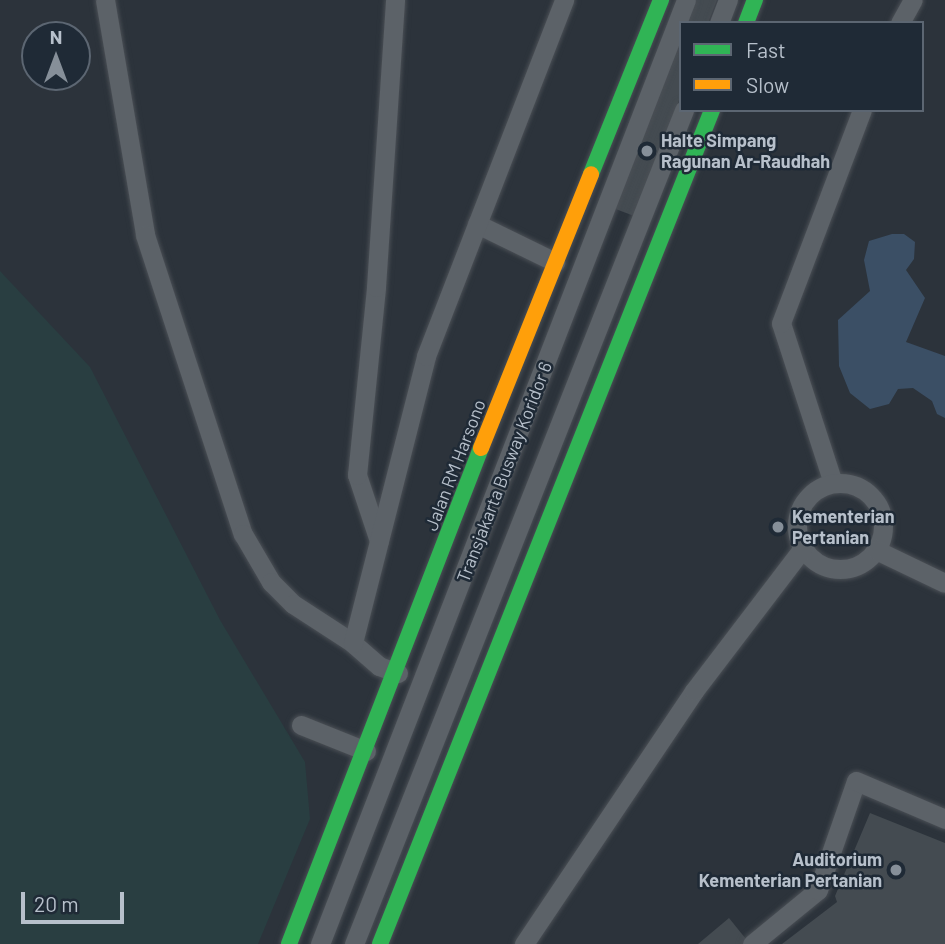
<!DOCTYPE html>
<style>
body{margin:0}
#map{position:relative;width:945px;height:944px;overflow:hidden;background:#2c333b;font-family:Barlow,sans-serif}
div>[style]{position:absolute}
.green>*{inset:0;background:#293e41}
.water>*{inset:0;background:#3b4f65}
.building>*{inset:0;background:#444b51}
.roads{filter:drop-shadow(0 0 2px #4a4f55) drop-shadow(0 0 2px #4a4f55)}
.lane>*{height:19px;margin:-9.5px;padding:0 9.5px;transform-origin:9.5px;border-radius:9.5px;background:#5c6268}
.lane>.ring{margin:-9.5px;padding:0;box-sizing:content-box;background:none;border:19px solid #5c6268;border-radius:50%}
.fast>*{height:16px;margin:-8px;padding:0 8px;transform-origin:8px;border-radius:8px;background:#30b455}
.slow>*{height:16px;margin:-8px;padding:0 8px;transform-origin:8px;border-radius:8px;background:#ff9f0a}
.dots>*{width:19px;height:19px;translate:-50% -50%;box-sizing:border-box;border:4px solid #1f2a36;border-radius:50%}
span{translate:-50% -50%;white-space:nowrap;text-align:center;line-height:1.15;-webkit-text-stroke:5px #1f2a36;paint-order:stroke}
.poi-label{font-size:18px;color:#b7c0cb;font-weight:700}
.left{translate:0 -50%;text-align:left}
.right{translate:-100% -50%;text-align:right}
.street-label{font-size:18px;color:#b7c0cb}
.legend{position:absolute;left:679px;top:21px;width:245px;height:91px;box-sizing:border-box;background:#1f2a36;border:2px solid #5c6672;margin:0;padding:9px 12px;list-style:none;font-size:21px;color:#b7c0cb}
.legend li{display:flex;align-items:center;gap:14px;height:35px}
.legend b{width:35px;border:2px solid #5c6672}
.north{position:absolute;left:21px;top:21px;width:70px;height:70px;box-sizing:border-box;background:#1f2a36;border:2px solid #5c6672;border-radius:50%;rotate:0deg;font-size:19px;font-weight:700;line-height:28px;text-align:center;color:#b7c0cb}
.north::after{content:'';display:block;margin:auto;width:24px;height:32px;background:#868f99;clip-path:polygon(50% 0,100% 100%,50% 72%,0 100%)}
.scale{position:absolute;left:21px;top:892px;width:103px;height:32px;box-sizing:border-box;border:4px solid #b7c0cb;border-top:0;padding-left:9px;font-size:21px;line-height:24px;white-space:nowrap;color:#b7c0cb;-webkit-text-stroke:5px #1f2a36;paint-order:stroke}
</style>
<div id="map">
<div class="green">
<i style="clip-path:polygon(0 271px,90px 367px,220px 620px,305px 762px,310px 819px,258px 944px,0 944px)"></i>
</div>
<div class="water">
<i style="clip-path:polygon(892px 234px,904px 234px,915px 242px,914px 259px,906px 270px,925px 298px,906px 342px,945px 356px,945px 418px,937px 414px,932px 401px,913px 388px,898px 389px,889px 404px,870px 409px,850px 393px,839px 366px,838px 320px,870px 291px,864px 260px,869px 241px)"></i>
</div>
<div class="building">
<i style="clip-path:polygon(692px 0,717px 0,708px 23px,683px 23px)"></i>
<i style="clip-path:polygon(681px 30px,681px 95px,634px 216px,613px 208px)"></i>
<i style="clip-path:polygon(870px 813px,945px 843px,945px 944px,782px 944px,837px 902px,835px 896px)"></i>
<i style="clip-path:polygon(729px 918px,750px 944px,698px 944px)"></i>
</div>
<div class="roads">
<div class="lane">
<i style="left:105px;top:0;width:238px;rotate:80.3deg"></i>
<i style="left:145px;top:235px;width:315px;rotate:71.9deg"></i>
<i style="left:243px;top:534px;width:56px;rotate:59.7deg"></i>
<i style="left:271px;top:582px;width:31px;rotate:45deg"></i>
<i style="left:293px;top:604px;width:72px;rotate:33deg"></i>
<i style="left:719px;top:23px;width:25px;rotate:-69deg"></i>
<i style="left:900px;top:23px;width:26px;rotate:-61deg"></i>
<i style="left:477px;top:224px;width:87px;rotate:26deg"></i>
<i style="left:833px;top:483px;width:168px;rotate:-108deg"></i>
<i style="left:781px;top:323px;width:228px;rotate:-69.2deg"></i>
<i class="ring" style="left:797px;top:483px;width:67px;height:67px"></i>
<i style="left:379px;top:541px;width:70px;rotate:-108.4deg"></i>
<i style="left:357px;top:475px;width:189px;rotate:-84.2deg"></i>
<i style="left:376px;top:287px;width:288px;rotate:-86.2deg"></i>
<i style="left:876px;top:550px;width:76px;rotate:25.6deg"></i>
<i style="left:398px;top:673px;width:20px;rotate:-160deg"></i>
<i style="left:379px;top:666px;width:35px;rotate:-139deg"></i>
<i style="left:353px;top:643px;width:296px;rotate:-75.7deg"></i>
<i style="left:426px;top:356px;width:382px;rotate:-68.8deg"></i>
<i style="left:301px;top:725px;width:70px;rotate:21.8deg"></i>
<i style="left:320px;top:944px;width:1012px;rotate:-68.81deg"></i>
<i style="left:354px;top:944px;width:897px;rotate:-68.41deg"></i>
<i style="left:524px;top:944px;width:305px;rotate:-56.1deg"></i>
<i style="left:694px;top:691px;width:180px;rotate:-52.7deg"></i>
<i style="left:752px;top:944px;width:85px;rotate:-39.3deg"></i>
<i style="left:818px;top:890px;width:115px;rotate:-70.8deg"></i>
<i style="left:856px;top:781px;width:97px;rotate:23.1deg"></i>
</div>
<div class="fast">
<i style="left:746px;top:23px;width:25px;rotate:-69deg"></i>
<i style="left:591px;top:174px;width:188px;rotate:-68.1deg"></i>
<i style="left:289px;top:944px;width:532px;rotate:-68.84deg"></i>
<i style="left:380px;top:944px;width:898px;rotate:-68.29deg"></i>
</div>
<div class="slow">
<i style="left:481px;top:448px;width:295px;rotate:-68.1deg"></i>
</div>
</div>
<div class="dots">
<i style="left:647px;top:151px;background:#868f99"></i>
<i style="left:778px;top:527px;background:#868f99"></i>
<i style="left:896px;top:870px;background:#868f99"></i>
</div>
<div class="poi-label">
<span class="left" style="left:661px;top:151px">Halte Simpang<br>Ragunan Ar-Raudhah</span>
<span class="left" style="left:792px;top:527px">Kementerian<br>Pertanian</span>
<span class="right" style="left:882px;top:870px">Auditorium<br>Kementerian Pertanian</span>
</div>
<div class="street-label">
<span style="left:455px;top:465px;rotate:-69deg">Jalan RM Harsono</span>
<span style="left:504px;top:472px;rotate:-69deg">Transjakarta Busway Koridor 6</span>
</div>
<ul class="legend">
<li><b style="height:9px;background:#30b455"></b>Fast</li>
<li><b style="height:9px;background:#ff9f0a"></b>Slow</li>
</ul>
<div class="north">N</div>
<div class="scale">20 m</div>
</div>
